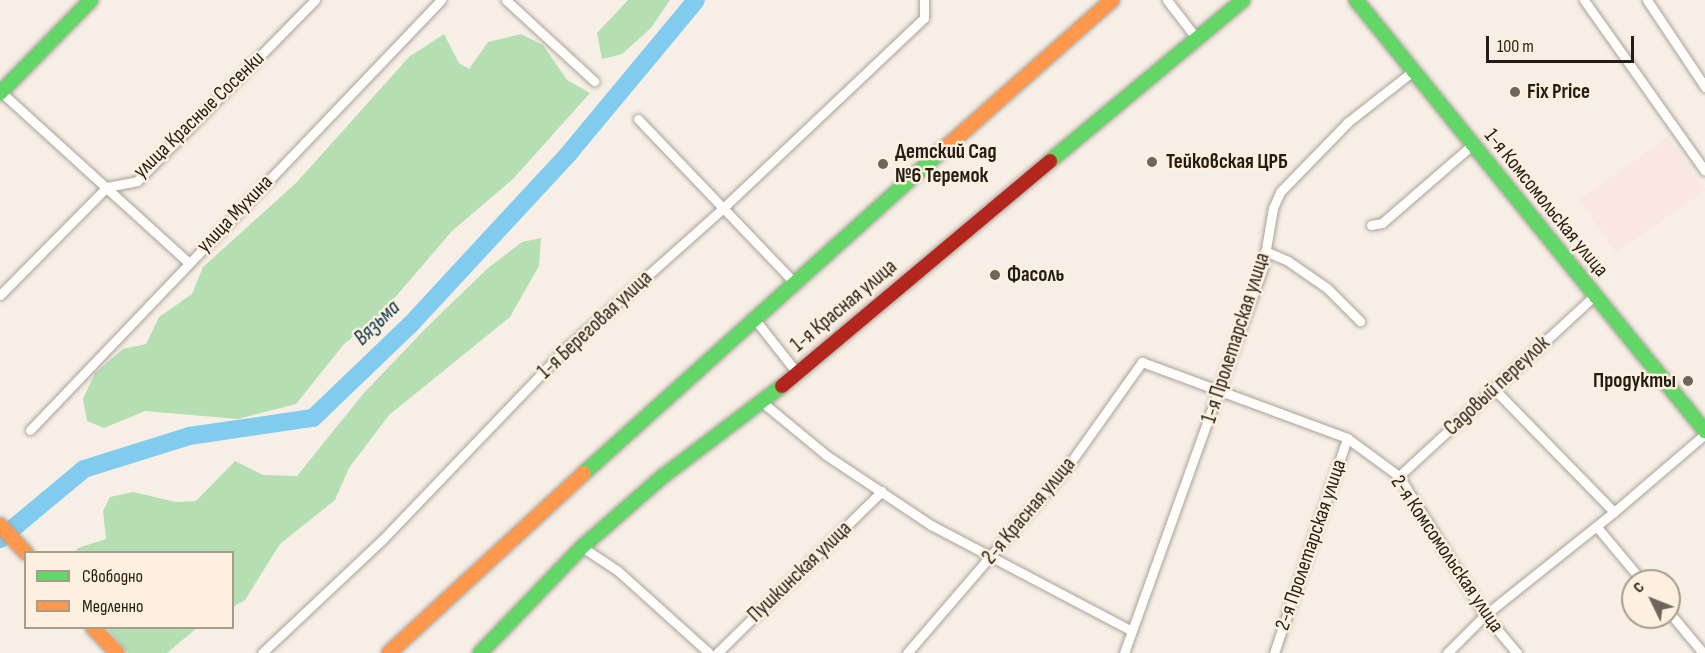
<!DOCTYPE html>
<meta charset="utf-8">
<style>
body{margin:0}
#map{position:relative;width:1705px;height:653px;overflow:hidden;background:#f7efe5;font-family:"Sofia Sans Condensed",sans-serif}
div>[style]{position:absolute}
.commercial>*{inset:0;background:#fae7e3;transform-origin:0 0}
.forest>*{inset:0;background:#b5deb3}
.river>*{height:18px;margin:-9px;padding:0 9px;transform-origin:9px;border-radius:9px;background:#80cbee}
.roads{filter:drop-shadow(0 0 2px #a9a29a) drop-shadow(0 0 2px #a9a29a)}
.street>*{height:9px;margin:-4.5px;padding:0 4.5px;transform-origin:4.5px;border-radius:4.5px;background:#fefdfb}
.fast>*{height:14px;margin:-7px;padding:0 7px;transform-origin:7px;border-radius:7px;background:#63d668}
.slow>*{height:14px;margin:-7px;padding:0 7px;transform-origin:7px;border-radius:7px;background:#ff974d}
.jam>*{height:14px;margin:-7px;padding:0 7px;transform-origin:7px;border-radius:7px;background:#b3261e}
.dots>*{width:16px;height:16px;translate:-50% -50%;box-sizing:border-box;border:3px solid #fef0de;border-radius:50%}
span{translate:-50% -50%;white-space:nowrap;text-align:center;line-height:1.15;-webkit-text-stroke:5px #fef0de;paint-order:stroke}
.poi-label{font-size:21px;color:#241d15;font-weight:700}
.left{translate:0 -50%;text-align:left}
.right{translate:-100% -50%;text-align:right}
.street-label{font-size:21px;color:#241d15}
.water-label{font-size:22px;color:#04364c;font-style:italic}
.legend{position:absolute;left:24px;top:551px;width:210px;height:78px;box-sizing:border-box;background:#fef0de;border:2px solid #a79c8e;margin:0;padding:8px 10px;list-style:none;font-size:18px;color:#241d15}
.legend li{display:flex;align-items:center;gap:12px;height:30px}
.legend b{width:30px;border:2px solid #a79c8e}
.north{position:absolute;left:1621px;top:569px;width:60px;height:60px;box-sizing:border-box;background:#fef0de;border:2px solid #a79c8e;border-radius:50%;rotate:313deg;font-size:16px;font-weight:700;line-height:24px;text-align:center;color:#241d15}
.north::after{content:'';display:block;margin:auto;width:21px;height:27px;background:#6e665e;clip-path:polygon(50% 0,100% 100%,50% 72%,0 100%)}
.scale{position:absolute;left:1486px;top:36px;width:148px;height:27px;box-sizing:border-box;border:3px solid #241d15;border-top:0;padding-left:8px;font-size:18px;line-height:21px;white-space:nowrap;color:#241d15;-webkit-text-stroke:4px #fef0de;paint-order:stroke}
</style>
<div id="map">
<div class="commercial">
<i style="left:1668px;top:137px;width:65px;height:109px;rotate:55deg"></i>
</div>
<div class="forest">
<i style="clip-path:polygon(628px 0,670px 0,651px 28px,622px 54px,602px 59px,597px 33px)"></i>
<i style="clip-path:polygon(444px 34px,459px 63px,469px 69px,488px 42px,521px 34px,543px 45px,567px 80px,590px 93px,513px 179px,452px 231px,380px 315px,344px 344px,296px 404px,238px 419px,145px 411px,104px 428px,87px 421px,83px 399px,95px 373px,123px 349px,146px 344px,159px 317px,192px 294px,203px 267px,297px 182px,409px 57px)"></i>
<i style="clip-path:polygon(541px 238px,539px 266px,510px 317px,389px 415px,349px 468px,335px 500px,280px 544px,245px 600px,233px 607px,232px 552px,75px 552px,78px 548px,106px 539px,103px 511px,110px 497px,133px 492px,176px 502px,196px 501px,235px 461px,263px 475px,297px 476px,363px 394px,428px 326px,488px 268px,522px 242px)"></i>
<i style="clip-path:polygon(107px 628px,197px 628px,167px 653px,128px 653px)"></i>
</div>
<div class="river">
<i style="left:0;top:539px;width:109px;rotate:-39.8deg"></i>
<i style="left:84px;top:469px;width:110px;rotate:-17.4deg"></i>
<i style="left:189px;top:436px;width:125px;rotate:-8.3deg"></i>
<i style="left:313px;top:418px;width:136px;rotate:-43.8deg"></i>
<i style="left:411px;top:324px;width:234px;rotate:-47.2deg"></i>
<i style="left:570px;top:152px;width:197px;rotate:-50.3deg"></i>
</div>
<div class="roads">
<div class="street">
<i style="left:506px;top:0;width:120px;rotate:42.6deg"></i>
<i style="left:1167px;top:0;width:49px;rotate:52.4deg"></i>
<i style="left:1584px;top:0;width:209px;rotate:54.7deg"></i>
<i style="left:1647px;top:0;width:105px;rotate:56.3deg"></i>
<i style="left:1px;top:92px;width:254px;rotate:42.3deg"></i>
<i style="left:638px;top:119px;width:224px;rotate:46.3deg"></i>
<i style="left:1371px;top:225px;width:11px;rotate:-10deg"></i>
<i style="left:1382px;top:223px;width:119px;rotate:-40.9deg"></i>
<i style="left:1265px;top:251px;width:25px;rotate:23deg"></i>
<i style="left:1288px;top:261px;width:47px;rotate:34.7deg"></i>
<i style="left:1327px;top:288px;width:47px;rotate:45deg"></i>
<i style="left:0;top:295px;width:152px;rotate:-45.3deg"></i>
<i style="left:107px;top:187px;width:31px;rotate:-11deg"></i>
<i style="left:137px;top:181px;width:254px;rotate:-45.5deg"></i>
<i style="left:753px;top:317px;width:71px;rotate:51.8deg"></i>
<i style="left:1495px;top:390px;width:170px;rotate:45.7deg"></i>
<i style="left:762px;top:402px;width:83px;rotate:39.6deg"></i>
<i style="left:826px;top:455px;width:126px;rotate:33.7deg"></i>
<i style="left:931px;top:525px;width:227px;rotate:27.8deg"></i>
<i style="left:30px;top:430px;width:595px;rotate:-46.29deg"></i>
<i style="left:1399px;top:476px;width:267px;rotate:-42.7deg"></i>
<i style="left:1597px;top:527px;width:70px;rotate:50.2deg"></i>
<i style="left:582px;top:547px;width:43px;rotate:33.7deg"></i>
<i style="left:618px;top:571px;width:122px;rotate:42deg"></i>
<i style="left:1669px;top:612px;width:53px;rotate:50.3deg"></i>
<i style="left:262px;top:653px;width:165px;rotate:-43.3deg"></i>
<i style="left:382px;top:540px;width:263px;rotate:-46.2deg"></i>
<i style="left:564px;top:350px;width:212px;rotate:-41.7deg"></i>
<i style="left:722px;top:209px;width:278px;rotate:-43.4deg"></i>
<i style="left:924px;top:18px;width:18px;rotate:-90deg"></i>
<i style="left:717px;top:653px;width:231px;rotate:-44.5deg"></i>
<i style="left:907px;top:653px;width:247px;rotate:-49.3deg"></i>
<i style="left:1068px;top:466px;width:128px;rotate:-54.6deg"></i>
<i style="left:1142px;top:362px;width:219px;rotate:20.3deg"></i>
<i style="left:1347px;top:438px;width:64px;rotate:36.2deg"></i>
<i style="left:1399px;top:476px;width:163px;rotate:58.3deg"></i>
<i style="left:1485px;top:615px;width:50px;rotate:49.9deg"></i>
<i style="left:1124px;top:653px;width:411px;rotate:-70.2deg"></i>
<i style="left:1263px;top:266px;width:59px;rotate:-80.2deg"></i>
<i style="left:1273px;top:208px;width:17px;rotate:-66deg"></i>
<i style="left:1280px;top:192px;width:98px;rotate:-45.8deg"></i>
<i style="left:1348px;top:122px;width:83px;rotate:-38.1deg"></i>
<i style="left:1274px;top:653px;width:227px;rotate:-71.2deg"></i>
<i style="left:1447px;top:653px;width:54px;rotate:-45deg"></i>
<i style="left:1485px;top:615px;width:165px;rotate:-38.6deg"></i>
<i style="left:1614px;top:512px;width:120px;rotate:-40.6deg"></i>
</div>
<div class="fast">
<i style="left:1356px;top:0;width:555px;rotate:51deg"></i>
<i style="left:0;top:93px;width:130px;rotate:-45.6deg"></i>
<i style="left:1050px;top:161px;width:251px;rotate:-39.8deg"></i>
<i style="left:584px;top:473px;width:486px;rotate:-42deg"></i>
<i style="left:480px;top:653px;width:147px;rotate:-46.1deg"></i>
<i style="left:582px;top:547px;width:106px;rotate:-41.2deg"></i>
<i style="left:662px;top:477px;width:151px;rotate:-37.2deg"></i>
</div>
<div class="slow">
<i style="left:945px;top:148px;width:223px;rotate:-41.5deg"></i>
<i style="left:0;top:525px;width:38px;rotate:47deg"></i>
<i style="left:93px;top:628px;width:35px;rotate:46deg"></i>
<i style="left:389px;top:653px;width:265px;rotate:-42.7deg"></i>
</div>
<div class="jam">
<i style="left:782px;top:386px;width:350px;rotate:-40deg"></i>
</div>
</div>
<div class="dots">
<i style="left:1515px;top:92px;background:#6e665e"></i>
<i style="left:1152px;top:162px;background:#6e665e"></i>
<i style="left:883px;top:164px;background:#6e665e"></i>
<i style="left:995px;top:275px;background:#6e665e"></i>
<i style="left:1688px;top:381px;background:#6e665e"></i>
</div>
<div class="poi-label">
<span class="left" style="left:1527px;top:92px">Fix Price</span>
<span class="left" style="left:895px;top:164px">Детский Сад<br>№6 Теремок</span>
<span class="left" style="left:1166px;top:162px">Тейковская ЦРБ</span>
<span class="left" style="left:1007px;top:275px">Фасоль</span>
<span class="right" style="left:1676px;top:381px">Продукты</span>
</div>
<div class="street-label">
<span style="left:199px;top:115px;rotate:-44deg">улица Красные Сосенки</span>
<span style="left:1546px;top:203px;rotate:51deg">1-я Комсомольская улица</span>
<span style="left:235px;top:214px;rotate:-46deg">улица Мухина</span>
<span style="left:844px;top:306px;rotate:-40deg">1-я Красная улица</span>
<span style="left:595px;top:325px;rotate:-43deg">1-я Береговая улица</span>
<span style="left:1236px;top:338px;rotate:-72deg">1-я Пролетарская улица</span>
<span style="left:1497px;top:386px;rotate:-43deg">Садовый переулок</span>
<span style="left:1029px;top:511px;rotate:-50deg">2-я Красная улица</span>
<span style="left:1311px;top:545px;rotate:-71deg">2-я Пролетарская улица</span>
<span style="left:1447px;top:554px;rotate:56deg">2-я Комсомольская улица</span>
<span style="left:800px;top:572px;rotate:-44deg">Пушкинская улица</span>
</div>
<div class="water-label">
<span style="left:377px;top:323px;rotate:-44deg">Вязьма</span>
</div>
<ul class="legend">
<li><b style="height:8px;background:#63d668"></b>Свободно</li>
<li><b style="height:8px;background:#ff974d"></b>Медленно</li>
</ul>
<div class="north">С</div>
<div class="scale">100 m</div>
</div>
